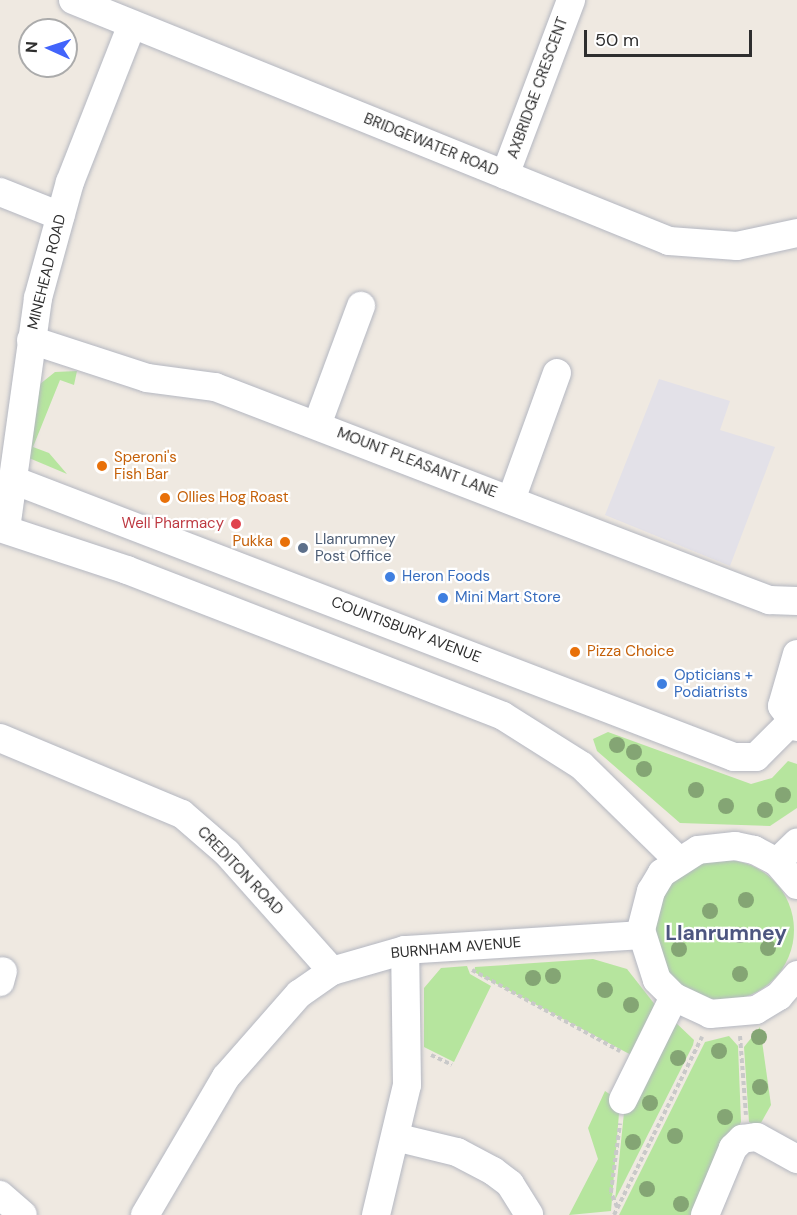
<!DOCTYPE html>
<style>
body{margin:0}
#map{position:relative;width:797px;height:1215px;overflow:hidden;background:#efe9e1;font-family:"DM Sans",sans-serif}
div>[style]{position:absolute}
.industrial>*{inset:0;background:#e3e1e8}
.green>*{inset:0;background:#b6e59e}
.round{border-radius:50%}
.path>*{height:4px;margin-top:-2px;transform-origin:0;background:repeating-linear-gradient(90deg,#c9c9c9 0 4.5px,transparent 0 7.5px)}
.roads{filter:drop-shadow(0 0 2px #b4b7c1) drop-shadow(0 0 2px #b4b7c1)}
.minor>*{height:28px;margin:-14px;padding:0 14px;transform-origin:14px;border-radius:14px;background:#fff}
.trees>*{width:16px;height:16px;margin:-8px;border-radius:50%;background:#84a574}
.dots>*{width:16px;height:16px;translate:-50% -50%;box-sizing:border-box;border:3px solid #fff;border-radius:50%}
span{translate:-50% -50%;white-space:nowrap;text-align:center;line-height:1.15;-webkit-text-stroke:4.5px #fff;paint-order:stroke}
.street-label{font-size:15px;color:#2e2e2e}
.food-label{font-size:15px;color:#c56008}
.left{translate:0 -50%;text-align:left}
.right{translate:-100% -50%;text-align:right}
.health-label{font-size:15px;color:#be3a42}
.service-label{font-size:15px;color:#4e5e75}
.shop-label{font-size:15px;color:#366cbe}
.district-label{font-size:21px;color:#4d5680;font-weight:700}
.north{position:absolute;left:18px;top:18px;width:60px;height:60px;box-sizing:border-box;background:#fff;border:2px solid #ababab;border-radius:50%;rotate:273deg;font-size:16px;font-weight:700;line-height:24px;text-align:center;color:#2e2e2e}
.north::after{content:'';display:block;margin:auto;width:21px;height:27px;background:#4264fb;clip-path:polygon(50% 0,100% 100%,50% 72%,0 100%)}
.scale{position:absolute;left:584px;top:30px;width:168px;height:27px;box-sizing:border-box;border:3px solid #2e2e2e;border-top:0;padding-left:8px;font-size:18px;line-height:21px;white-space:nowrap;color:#2e2e2e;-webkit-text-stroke:4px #fff;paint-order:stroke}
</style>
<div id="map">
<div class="industrial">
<i style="clip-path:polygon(659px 379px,730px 401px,720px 430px,775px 447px,730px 566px,605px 515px)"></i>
</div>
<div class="green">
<i style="clip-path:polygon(77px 371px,74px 385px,60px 380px,33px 447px,49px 453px,67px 474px,29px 458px,40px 384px,55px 372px)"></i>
<i style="clip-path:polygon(608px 732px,751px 784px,772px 778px,788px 761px,797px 764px,797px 808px,770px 826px,680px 823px,597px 751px,593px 739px)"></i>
<i class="round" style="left:654px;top:860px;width:140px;height:140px"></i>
<i style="clip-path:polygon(593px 959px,627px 969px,660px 1011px,637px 1058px,474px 972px,475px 967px)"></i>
<i style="clip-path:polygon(467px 966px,470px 974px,491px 986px,454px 1062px,424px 1047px,424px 988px,441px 968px)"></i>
<i style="clip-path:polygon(673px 1020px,694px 1040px,693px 1045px,615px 1200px,625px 1103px)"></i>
<i style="clip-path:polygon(760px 1027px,771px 1105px,758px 1128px,749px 1122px,744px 1047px)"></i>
<i style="clip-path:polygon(729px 1036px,738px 1046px,741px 1122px,696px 1215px,619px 1215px,705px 1042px)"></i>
<i style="clip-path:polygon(605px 1091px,620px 1101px,611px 1211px,569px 1215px,598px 1159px,588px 1128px)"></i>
</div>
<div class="path">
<i style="left:472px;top:970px;width:169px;rotate:28.7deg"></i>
<i style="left:740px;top:1036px;width:79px;rotate:85.7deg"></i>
<i style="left:431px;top:1055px;width:23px;rotate:25deg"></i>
<i style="left:617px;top:1207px;width:16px;rotate:-112deg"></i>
<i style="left:611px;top:1192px;width:69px;rotate:-82.5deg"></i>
<i style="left:614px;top:1215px;width:199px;rotate:-63.7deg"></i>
</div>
<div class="roads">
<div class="minor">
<i style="left:73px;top:0;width:643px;rotate:22.02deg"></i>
<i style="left:669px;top:241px;width:68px;rotate:4.2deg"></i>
<i style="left:737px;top:246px;width:61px;rotate:-12.2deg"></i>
<i style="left:505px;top:175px;width:187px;rotate:-69.3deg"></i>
<i style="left:0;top:192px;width:65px;rotate:21.8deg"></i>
<i style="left:31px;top:340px;width:122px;rotate:18.1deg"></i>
<i style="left:147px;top:378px;width:69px;rotate:7.5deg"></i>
<i style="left:215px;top:387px;width:594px;rotate:21.03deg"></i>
<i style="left:769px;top:600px;width:28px;rotate:2deg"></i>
<i style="left:317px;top:425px;width:127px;rotate:-69.7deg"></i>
<i style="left:13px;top:480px;width:772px;rotate:21.02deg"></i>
<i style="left:734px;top:757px;width:22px"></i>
<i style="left:756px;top:757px;width:48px;rotate:-45deg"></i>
<i style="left:511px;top:500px;width:135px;rotate:-70.1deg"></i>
<i style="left:0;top:528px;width:134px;rotate:18.3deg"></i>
<i style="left:127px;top:570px;width:403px;rotate:21.2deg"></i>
<i style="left:503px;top:716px;width:93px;rotate:32.3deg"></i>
<i style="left:582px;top:766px;width:134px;rotate:44.4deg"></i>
<i style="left:6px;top:529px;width:233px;rotate:-82.1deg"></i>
<i style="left:38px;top:298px;width:120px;rotate:-74.6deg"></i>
<i style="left:70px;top:182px;width:169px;rotate:-68.5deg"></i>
<i style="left:797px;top:654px;width:54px;rotate:106.1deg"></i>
<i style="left:782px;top:706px;width:26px;rotate:54deg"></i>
<i style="left:0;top:738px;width:197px;rotate:22.7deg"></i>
<i style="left:182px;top:814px;width:60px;rotate:40.9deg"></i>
<i style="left:227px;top:853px;width:158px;rotate:48.3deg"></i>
<i style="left:777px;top:862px;width:28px;rotate:-44deg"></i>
<i style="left:797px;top:885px;width:30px;rotate:-131deg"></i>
<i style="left:777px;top:862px;width:26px;rotate:-152deg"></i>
<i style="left:754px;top:850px;width:19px;rotate:-168deg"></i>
<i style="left:735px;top:846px;width:37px;rotate:174deg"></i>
<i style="left:698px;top:850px;width:43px;rotate:147.4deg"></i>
<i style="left:662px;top:873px;width:21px;rotate:121deg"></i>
<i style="left:651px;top:891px;width:40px;rotate:104.4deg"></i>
<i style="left:641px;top:930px;width:52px;rotate:72.3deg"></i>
<i style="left:657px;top:980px;width:24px;rotate:45deg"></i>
<i style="left:674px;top:997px;width:40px;rotate:25deg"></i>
<i style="left:710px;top:1014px;width:46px;rotate:-5deg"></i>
<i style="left:756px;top:1010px;width:27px;rotate:-31deg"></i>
<i style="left:779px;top:996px;width:28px;rotate:-49deg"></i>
<i style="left:0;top:982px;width:11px;rotate:-75deg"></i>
<i style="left:623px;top:1100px;width:115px;rotate:-63.7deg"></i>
<i style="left:399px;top:1138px;width:60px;rotate:13.6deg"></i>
<i style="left:457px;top:1152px;width:41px;rotate:27.8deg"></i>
<i style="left:493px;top:1171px;width:21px;rotate:37deg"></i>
<i style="left:510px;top:1184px;width:36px;rotate:58deg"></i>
<i style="left:0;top:1195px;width:30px;rotate:41deg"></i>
<i style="left:145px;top:1215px;width:160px;rotate:-59.6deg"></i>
<i style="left:226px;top:1077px;width:111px;rotate:-48.7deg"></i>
<i style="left:299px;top:994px;width:40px;rotate:-34.9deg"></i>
<i style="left:332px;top:971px;width:76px;rotate:-16deg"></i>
<i style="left:405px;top:950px;width:236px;rotate:-3.6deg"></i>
<i style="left:376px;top:1215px;width:134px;rotate:-76.6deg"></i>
<i style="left:407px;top:1085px;width:135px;rotate:-90.8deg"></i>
<i style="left:705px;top:1215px;width:73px;rotate:-67.3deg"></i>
<i style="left:733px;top:1148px;width:13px;rotate:-45deg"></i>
<i style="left:742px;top:1139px;width:15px;rotate:-8deg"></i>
<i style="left:757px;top:1137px;width:46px;rotate:28.8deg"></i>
</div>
</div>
<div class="trees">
<i style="left:617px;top:745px"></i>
<i style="left:634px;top:752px"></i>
<i style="left:644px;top:769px"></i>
<i style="left:696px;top:790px"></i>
<i style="left:783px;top:795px"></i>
<i style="left:726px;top:806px"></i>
<i style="left:765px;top:810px"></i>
<i style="left:746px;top:900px"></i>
<i style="left:710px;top:911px"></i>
<i style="left:740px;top:935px"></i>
<i style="left:768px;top:948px"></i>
<i style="left:679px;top:949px"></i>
<i style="left:740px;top:974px"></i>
<i style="left:553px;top:976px"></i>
<i style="left:533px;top:978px"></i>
<i style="left:605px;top:990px"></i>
<i style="left:631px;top:1005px"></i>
<i style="left:759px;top:1037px"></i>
<i style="left:719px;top:1051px"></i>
<i style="left:678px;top:1058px"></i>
<i style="left:760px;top:1087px"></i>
<i style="left:650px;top:1103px"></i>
<i style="left:725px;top:1117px"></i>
<i style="left:675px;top:1136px"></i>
<i style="left:633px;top:1142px"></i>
<i style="left:647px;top:1189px"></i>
<i style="left:681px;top:1204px"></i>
</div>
<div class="dots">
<i style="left:102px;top:466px;background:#e8710a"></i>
<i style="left:165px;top:498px;background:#e8710a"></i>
<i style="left:236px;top:524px;background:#e0444e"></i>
<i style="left:285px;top:542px;background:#e8710a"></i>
<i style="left:303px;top:548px;background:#5c6f8a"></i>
<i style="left:390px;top:577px;background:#3f7fe0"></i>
<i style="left:443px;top:598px;background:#3f7fe0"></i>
<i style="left:575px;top:652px;background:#e8710a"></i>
<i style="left:662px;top:684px;background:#3f7fe0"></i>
</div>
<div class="street-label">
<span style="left:538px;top:88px;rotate:-70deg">AXBRIDGE CRESCENT</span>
<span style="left:431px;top:145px;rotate:22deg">BRIDGEWATER ROAD</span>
<span style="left:47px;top:272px;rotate:-76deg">MINEHEAD ROAD</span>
<span style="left:417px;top:463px;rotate:21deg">MOUNT PLEASANT LANE</span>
<span style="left:406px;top:630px;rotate:21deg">COUNTISBURY AVENUE</span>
<span style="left:240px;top:871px;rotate:46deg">CREDITON ROAD</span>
<span style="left:456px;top:948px;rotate:-5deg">BURNHAM AVENUE</span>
</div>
<div class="food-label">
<span class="left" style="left:114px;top:466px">Speroni's<br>Fish Bar</span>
<span class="left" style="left:177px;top:498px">Ollies Hog Roast</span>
<span class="right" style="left:273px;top:542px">Pukka</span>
<span class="left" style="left:587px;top:652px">Pizza Choice</span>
</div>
<div class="health-label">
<span class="right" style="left:224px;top:524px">Well Pharmacy</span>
</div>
<div class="service-label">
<span class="left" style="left:315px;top:548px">Llanrumney<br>Post Office</span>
</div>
<div class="shop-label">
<span class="left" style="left:402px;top:577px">Heron Foods</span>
<span class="left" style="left:455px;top:598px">Mini Mart Store</span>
<span class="left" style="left:674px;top:684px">Opticians +<br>Podiatrists</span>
</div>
<div class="district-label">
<span style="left:726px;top:933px">Llanrumney</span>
</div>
<div class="north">N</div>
<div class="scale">50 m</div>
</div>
